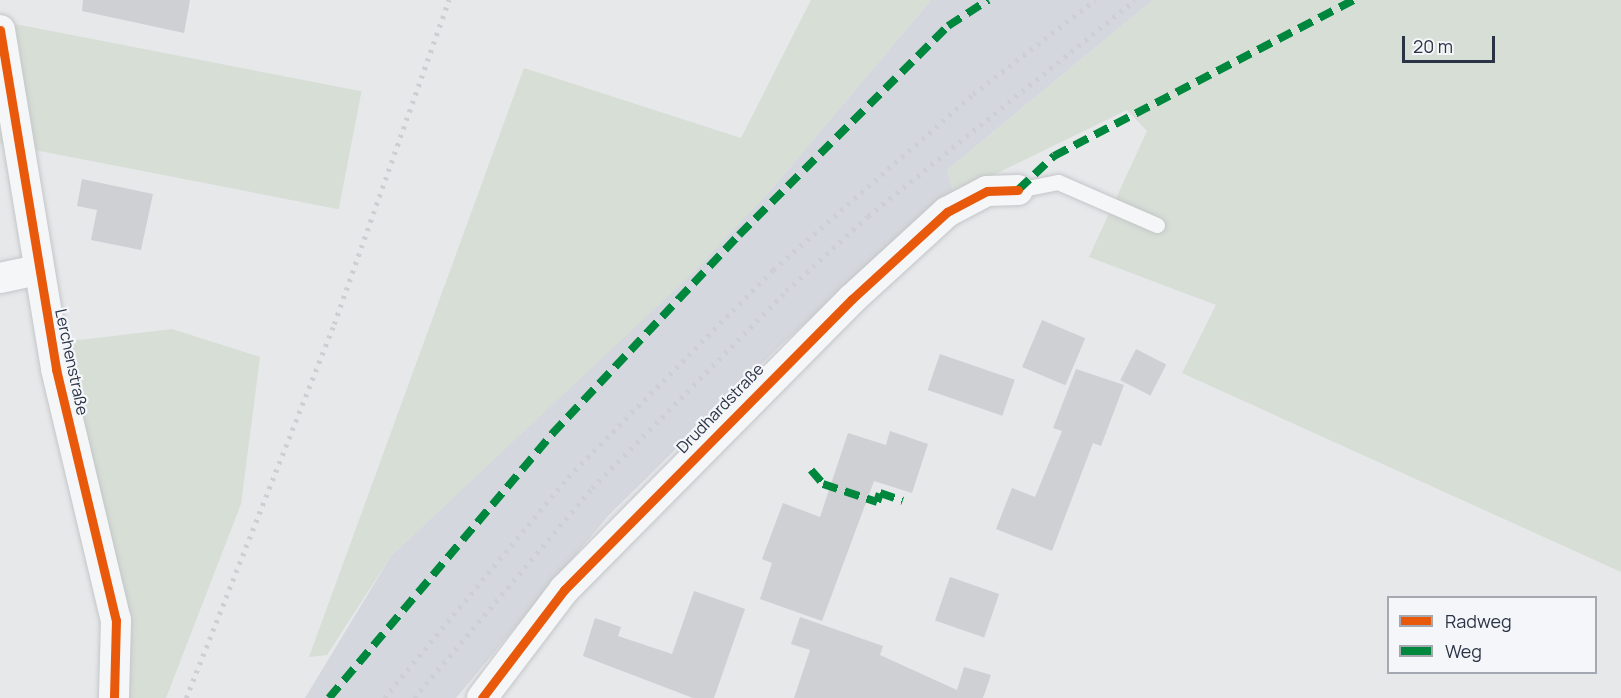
<!DOCTYPE html>
<meta charset="utf-8">
<style>
body{margin:0}
#map{position:relative;width:1621px;height:698px;overflow:hidden;background:#e6e8ea;font-family:Manrope,sans-serif}
div>[style]{position:absolute}
.built>*{inset:0;background:#d4d7dd}
.green>*{inset:0;background:#d6ded6;transform-origin:0 0}
.building>*{inset:0;background:#ced0d3;transform-origin:0 0}
.roads{filter:drop-shadow(0 0 2px #c4c6c8) drop-shadow(0 0 2px #c4c6c8)}
.lane>*{height:15px;margin:-7.5px;padding:0 7.5px;transform-origin:7.5px;border-radius:7.5px;background:#f5f6f7}
.street>*{height:30px;margin:-15px;padding:0 15px;transform-origin:15px;border-radius:15px;background:#f5f6f7}
.rail>*{height:4.5px;margin-top:-2.25px;transform-origin:0;background:repeating-linear-gradient(90deg,#cecfd2 0 3px,transparent 0 9px)}
.quiet>*{height:8px;margin-top:-4px;transform-origin:0;background:repeating-linear-gradient(90deg,#00873e 0 15px,transparent 0 23px)}
.cycleway>*{height:9px;margin:-4.5px;padding:0 4.5px;transform-origin:4.5px;border-radius:4.5px;background:#e8590c}
span{translate:-50% -50%;white-space:nowrap;text-align:center;line-height:1.15;-webkit-text-stroke:4.5px #f4f6f9;paint-order:stroke}
.street-label{font-size:16px;color:#2b3445}
.legend{position:absolute;left:1387px;top:596px;width:210px;height:78px;box-sizing:border-box;background:#f4f6f9;border:2px solid #a4a8b1;margin:0;padding:8px 10px;list-style:none;font-size:18px;color:#2b3445}
.legend li{display:flex;align-items:center;gap:12px;height:30px}
.legend b{width:30px;border:2px solid #a4a8b1}
.scale{position:absolute;left:1402px;top:36px;width:93px;height:27px;box-sizing:border-box;border:3px solid #2b3445;border-top:0;padding-left:8px;font-size:18px;line-height:21px;white-space:nowrap;color:#2b3445;-webkit-text-stroke:4px #f4f6f9;paint-order:stroke}
</style>
<div id="map">
<div class="built">
<i style="clip-path:polygon(931px 0,1153px 0,947px 170px,954px 194px,785px 341px,608px 516px,456px 698px,305px 698px,391px 556px,694px 271px,770px 191px)"></i>
</div>
<div class="green">
<i style="clip-path:polygon(811px 0,931px 0,770px 191px,694px 272px,391px 556px,327px 655px,309px 657px,524px 68px,741px 138px)"></i>
<i style="clip-path:polygon(1153px 0,1621px 0,1621px 572px,1182px 373px,1216px 305px,1089px 257px,1147px 131px,1127px 110px,954px 194px,947px 170px)"></i>
<i style="left:15px;top:24px;width:353px;height:120px;rotate:11deg"></i>
<i style="clip-path:polygon(172px 329px,260px 357px,241px 504px,166px 698px,113px 698px,120px 636px,54px 343px)"></i>
</div>
<div class="building">
<i style="clip-path:polygon(83px 0,190px 0,184px 33px,82px 11px)"></i>
<i style="clip-path:polygon(82px 179px,153px 194px,141px 250px,91px 240px,97px 210px,77px 206px)"></i>
<i style="left:1042px;top:320px;width:47px;height:51px;rotate:23deg"></i>
<i style="left:1136px;top:349px;width:34px;height:35px;rotate:27deg"></i>
<i style="left:940px;top:354px;width:79px;height:38px;rotate:19deg"></i>
<i style="clip-path:polygon(1076px 369px,1124px 385px,1101px 446px,1093px 443px,1052px 551px,996px 529px,1012px 488px,1035px 497px,1062px 431px,1053px 428px)"></i>
<i style="clip-path:polygon(890px 431px,928px 444px,912px 493px,874px 481px,822px 621px,760px 599px,772px 563px,762px 559px,783px 503px,820px 517px,848px 433px,886px 445px)"></i>
<i style="left:950px;top:577px;width:52px;height:46px;rotate:19deg"></i>
<i style="clip-path:polygon(694px 591px,745px 609px,714px 698px,693px 698px,583px 656px,595px 618px,621px 627px,618px 636px,672px 654px)"></i>
<i style="clip-path:polygon(800px 617px,883px 646px,880px 655px,957px 690px,964px 667px,991px 675px,983px 698px,794px 698px,810px 650px,791px 644px)"></i>
</div>
<div class="roads">
<div class="lane">
<i style="left:1018px;top:190px;width:41px;rotate:-11.3deg"></i>
<i style="left:1058px;top:182px;width:108px;rotate:23.5deg"></i>
</div>
<div class="street">
<i style="left:0;top:30px;width:344px;rotate:80.6deg"></i>
<i style="left:56px;top:369px;width:258px;rotate:76.6deg"></i>
<i style="left:116px;top:620px;width:78px;rotate:91.5deg"></i>
<i style="left:0;top:278px;width:39px;rotate:-12deg"></i>
<i style="left:482px;top:698px;width:136px;rotate:-52.8deg"></i>
<i style="left:564px;top:590px;width:409px;rotate:-45.3deg"></i>
<i style="left:852px;top:299px;width:129px;rotate:-42.5deg"></i>
<i style="left:947px;top:212px;width:45px;rotate:-27.7deg"></i>
<i style="left:987px;top:191px;width:31px;rotate:-2deg"></i>
</div>
</div>
<div class="rail">
<i style="left:186px;top:698px;width:402px;rotate:-68.4deg"></i>
<i style="left:334px;top:324px;width:344px;rotate:-70.5deg"></i>
<i style="left:384px;top:698px;width:288px;rotate:-50.2deg"></i>
<i style="left:568px;top:477px;width:291px;rotate:-45.3deg"></i>
<i style="left:773px;top:270px;width:266px;rotate:-41.3deg"></i>
<i style="left:973px;top:94px;width:154px;rotate:-37.6deg"></i>
<i style="left:414px;top:698px;width:275px;rotate:-49.7deg"></i>
<i style="left:592px;top:488px;width:276px;rotate:-45.4deg"></i>
<i style="left:786px;top:291px;width:111px;rotate:-42.4deg"></i>
<i style="left:868px;top:216px;width:343px;rotate:-39deg"></i>
</div>
<div class="quiet">
<i style="left:1018px;top:190px;width:50px;rotate:-43.4deg"></i>
<i style="left:1054px;top:156px;width:338px;rotate:-27.5deg"></i>
<i style="left:811px;top:470px;width:18px;rotate:49deg"></i>
<i style="left:823px;top:484px;width:57px;rotate:18.4deg"></i>
<i style="left:877px;top:502px;width:9px;rotate:-72deg"></i>
<i style="left:880px;top:493px;width:24px;rotate:19deg"></i>
<i style="left:329px;top:698px;width:346px;rotate:-49.8deg"></i>
<i style="left:552px;top:434px;width:273px;rotate:-46.8deg"></i>
<i style="left:739px;top:235px;width:296px;rotate:-45deg"></i>
<i style="left:948px;top:26px;width:48px;rotate:-33deg"></i>
</div>
<div class="cycleway">
<i style="left:0;top:30px;width:344px;rotate:80.6deg"></i>
<i style="left:56px;top:369px;width:258px;rotate:76.6deg"></i>
<i style="left:116px;top:620px;width:78px;rotate:91.5deg"></i>
<i style="left:482px;top:698px;width:136px;rotate:-52.8deg"></i>
<i style="left:564px;top:590px;width:409px;rotate:-45.3deg"></i>
<i style="left:852px;top:299px;width:129px;rotate:-42.5deg"></i>
<i style="left:947px;top:212px;width:45px;rotate:-27.7deg"></i>
<i style="left:987px;top:191px;width:31px;rotate:-2deg"></i>
</div>
<div class="street-label">
<span style="left:72px;top:362px;rotate:78deg">Lerchenstraße</span>
<span style="left:720px;top:408px;rotate:-46deg">Drudhardstraße</span>
</div>
<ul class="legend">
<li><b style="height:8px;background:#e8590c"></b>Radweg</li>
<li><b style="height:8px;background:#00873e"></b>Weg</li>
</ul>
<div class="scale">20 m</div>
</div>
